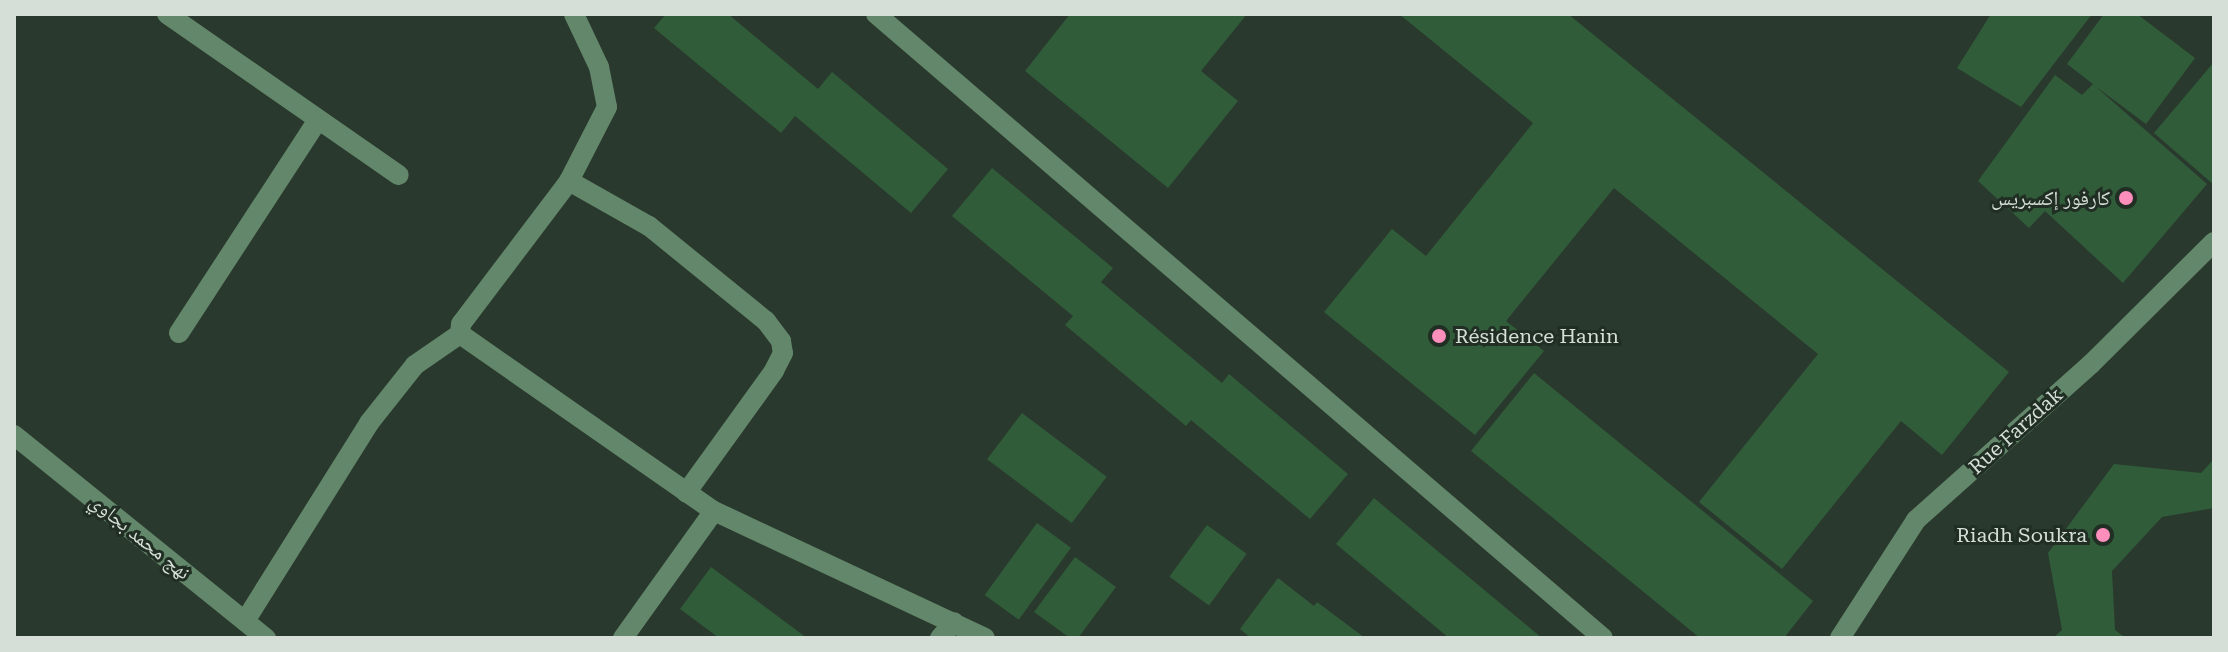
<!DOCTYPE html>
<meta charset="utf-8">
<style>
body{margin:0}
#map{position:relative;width:2228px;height:652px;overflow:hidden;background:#2a392d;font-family:"Roboto Serif","Noto Naskh Arabic",serif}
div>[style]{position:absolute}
.building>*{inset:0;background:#305c3a;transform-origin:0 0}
.minor>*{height:20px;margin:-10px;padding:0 10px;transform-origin:10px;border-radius:10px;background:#63876a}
.dots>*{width:22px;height:22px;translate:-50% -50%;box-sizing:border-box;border:4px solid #202e23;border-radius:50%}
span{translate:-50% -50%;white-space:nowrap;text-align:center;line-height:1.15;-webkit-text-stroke:6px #202e23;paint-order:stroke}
.poi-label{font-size:20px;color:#d5ded7}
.right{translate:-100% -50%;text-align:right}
.left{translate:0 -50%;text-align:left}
.street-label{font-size:20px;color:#d5ded7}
.frame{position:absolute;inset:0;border:16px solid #d5ded7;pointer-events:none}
</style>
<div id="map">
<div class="building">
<i style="clip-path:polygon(666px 14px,728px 14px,818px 89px,832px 72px,948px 169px,911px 213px,795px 116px,781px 133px,654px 28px)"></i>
<i style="clip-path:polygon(1070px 14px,1247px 14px,1201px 71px,1238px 101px,1168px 188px,1025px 71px)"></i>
<i style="clip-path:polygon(1399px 14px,1568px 14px,2009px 372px,1942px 455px,1901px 421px,1782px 569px,1699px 502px,1818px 354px,1614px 188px,1506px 321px,1544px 351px,1475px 435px,1324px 312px,1392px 229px,1426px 256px,1533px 123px)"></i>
<i style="clip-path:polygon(1991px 14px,2092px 14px,2021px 107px,1957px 68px)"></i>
<i style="clip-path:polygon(2104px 14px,2137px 14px,2195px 58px,2146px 124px,2095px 86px,2207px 184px,2123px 283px,2045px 211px,2029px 228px,1978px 181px,2055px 75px,2082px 95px,2093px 84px,2067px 64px)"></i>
<i style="clip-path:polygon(2214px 62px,2214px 185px,2154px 133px)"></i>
<i style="clip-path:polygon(992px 168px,1113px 268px,1101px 282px,1222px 383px,1229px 374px,1348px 474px,1310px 519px,1191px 420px,1186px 426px,1065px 325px,1073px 316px,952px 216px)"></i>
<i style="clip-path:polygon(1534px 373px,1813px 601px,1784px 638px,1700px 638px,1471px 451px)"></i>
<i style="left:1022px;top:413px;width:106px;height:58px;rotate:37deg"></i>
<i style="clip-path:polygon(2214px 459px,2214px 508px,2162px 517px,2112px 571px,2115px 630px,2126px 638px,2053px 638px,2062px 630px,2048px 553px,2114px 464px,2201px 473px)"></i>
<i style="clip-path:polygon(1374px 498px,1542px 638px,1449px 638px,1336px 544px)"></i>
<i style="left:1037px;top:523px;width:42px;height:89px;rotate:36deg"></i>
<i style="left:1207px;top:525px;width:49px;height:64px;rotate:36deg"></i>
<i style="clip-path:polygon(1075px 557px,1116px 587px,1078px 638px,1070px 638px,1034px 612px)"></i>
<i style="clip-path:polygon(711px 567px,772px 612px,807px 638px,719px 638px,680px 609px)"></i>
<i style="clip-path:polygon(1278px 578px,1314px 606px,1317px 602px,1365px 638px,1251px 638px,1240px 629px)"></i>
</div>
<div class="minor">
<i style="left:167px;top:14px;width:282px;rotate:34.8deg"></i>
<i style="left:876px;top:14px;width:958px;rotate:40.64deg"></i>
<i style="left:569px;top:181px;width:92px;rotate:29.4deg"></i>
<i style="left:649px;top:226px;width:151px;rotate:39.1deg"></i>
<i style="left:766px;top:321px;width:25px;rotate:53deg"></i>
<i style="left:781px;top:341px;width:12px;rotate:81deg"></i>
<i style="left:783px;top:353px;width:20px;rotate:117deg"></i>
<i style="left:774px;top:371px;width:150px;rotate:125.8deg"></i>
<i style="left:179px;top:333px;width:254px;rotate:-56.9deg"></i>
<i style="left:460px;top:334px;width:310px;rotate:34.9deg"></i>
<i style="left:714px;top:511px;width:299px;rotate:25.1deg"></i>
<i style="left:14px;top:435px;width:324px;rotate:38.9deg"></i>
<i style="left:245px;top:621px;width:234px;rotate:-57.9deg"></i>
<i style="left:369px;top:423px;width:74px;rotate:-51.6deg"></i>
<i style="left:415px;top:365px;width:55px;rotate:-34.6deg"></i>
<i style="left:460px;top:334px;width:10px;rotate:-84deg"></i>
<i style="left:461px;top:324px;width:179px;rotate:-52.9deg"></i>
<i style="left:569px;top:181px;width:83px;rotate:-62.8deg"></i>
<i style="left:607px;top:107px;width:41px;rotate:-101.3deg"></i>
<i style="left:599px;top:67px;width:59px;rotate:-115.3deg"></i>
<i style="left:623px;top:638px;width:156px;rotate:-54.4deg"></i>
<i style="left:940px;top:638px;width:21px;rotate:-49deg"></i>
<i style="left:1840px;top:638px;width:140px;rotate:-57.2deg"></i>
<i style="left:1916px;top:520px;width:234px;rotate:-41.7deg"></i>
<i style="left:2091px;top:364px;width:173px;rotate:-44.8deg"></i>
</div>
<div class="dots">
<i style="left:2126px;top:198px;background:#fe8ebc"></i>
<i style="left:1439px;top:336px;background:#fe8ebc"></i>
<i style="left:2103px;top:535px;background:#fe8ebc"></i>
</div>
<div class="poi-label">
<span class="right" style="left:2110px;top:198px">كارفور إكسبريس</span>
<span class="left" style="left:1455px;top:336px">Résidence Hanin</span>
<span class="right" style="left:2087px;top:535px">Riadh Soukra</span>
</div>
<div class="street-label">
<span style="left:2016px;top:431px;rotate:-42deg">Rue Farzdak</span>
<span style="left:140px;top:537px;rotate:39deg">نهج محمد بجاوي</span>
</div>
<div class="frame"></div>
</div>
